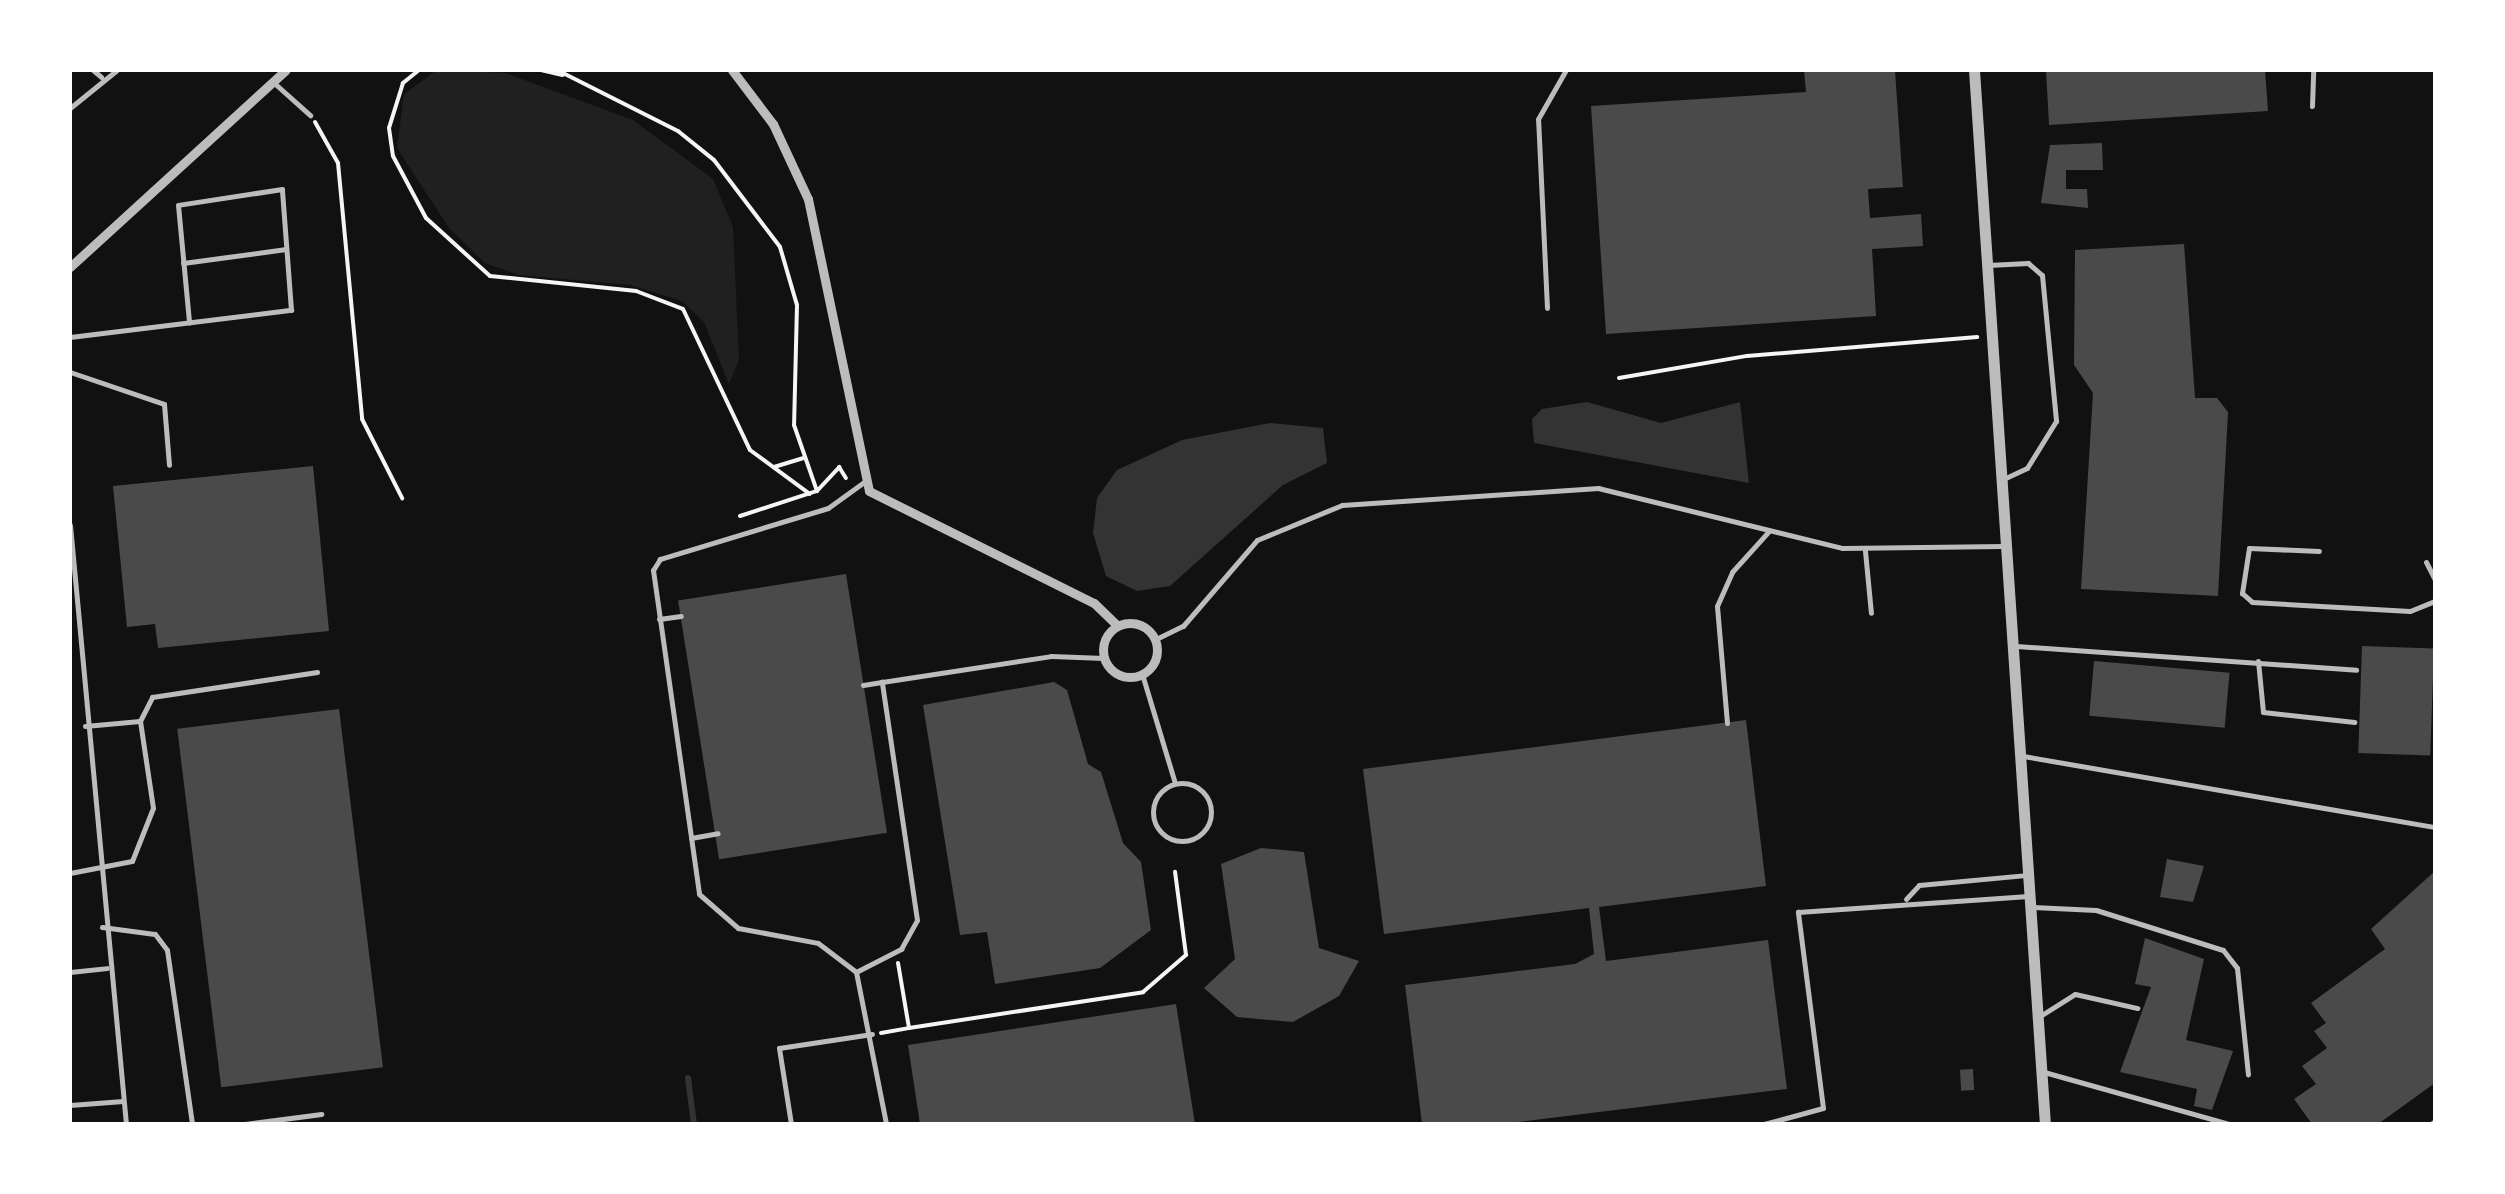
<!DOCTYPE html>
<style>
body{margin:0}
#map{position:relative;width:2505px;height:1194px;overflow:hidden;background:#111;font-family:"Zilla Slab",serif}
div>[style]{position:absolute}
.green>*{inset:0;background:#202020}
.water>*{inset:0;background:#333}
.stream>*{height:6px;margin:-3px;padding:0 3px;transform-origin:3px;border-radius:3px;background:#333}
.building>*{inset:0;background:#4a4a4a;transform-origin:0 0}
.path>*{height:4px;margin:-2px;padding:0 2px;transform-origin:2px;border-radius:2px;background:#f5f5f5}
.service>*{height:5px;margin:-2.5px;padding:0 2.5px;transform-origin:2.5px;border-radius:2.5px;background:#bcbcbc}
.service>.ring{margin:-2.5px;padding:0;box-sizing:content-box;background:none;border:5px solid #bcbcbc;border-radius:50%}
.minor>*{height:9px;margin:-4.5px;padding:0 4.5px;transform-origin:4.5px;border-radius:4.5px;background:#bcbcbc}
.minor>.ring{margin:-4.5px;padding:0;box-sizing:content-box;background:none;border:9px solid #bcbcbc;border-radius:50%}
.tertiary>*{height:11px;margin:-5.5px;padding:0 5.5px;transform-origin:5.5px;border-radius:5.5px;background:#bcbcbc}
span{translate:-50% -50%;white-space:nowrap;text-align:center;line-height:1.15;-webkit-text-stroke:10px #fff;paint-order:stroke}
.frame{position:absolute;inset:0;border:72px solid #fff;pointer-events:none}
</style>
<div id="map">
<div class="green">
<i style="clip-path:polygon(437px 70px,505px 73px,633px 120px,713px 179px,733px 227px,739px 360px,729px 384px,704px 322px,682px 301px,630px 285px,519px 275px,485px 263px,449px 228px,397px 148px,404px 94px)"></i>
</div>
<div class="water">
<i style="clip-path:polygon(1587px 402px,1661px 423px,1740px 402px,1749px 483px,1534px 443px,1532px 419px,1542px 409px)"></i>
<i style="clip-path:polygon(1270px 423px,1323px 428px,1327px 463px,1283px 485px,1170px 586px,1137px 591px,1106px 576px,1093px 533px,1097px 498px,1117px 470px,1182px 440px)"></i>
</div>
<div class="stream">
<i style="left:688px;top:1078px;width:46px;rotate:82.6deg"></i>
</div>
<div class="building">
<i style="clip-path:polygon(1804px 70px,1895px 70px,1903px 187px,1868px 189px,1870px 218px,1921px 214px,1923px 246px,1872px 249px,1876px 316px,1606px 334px,1591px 106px,1806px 92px)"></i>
<i style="clip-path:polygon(2046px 70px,2265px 70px,2268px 111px,2049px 125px)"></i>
<i style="clip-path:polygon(2102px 143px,2103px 170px,2066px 170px,2066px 189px,2087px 189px,2088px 208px,2041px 203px,2050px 145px)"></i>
<i style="clip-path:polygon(2184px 244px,2195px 398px,2217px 398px,2228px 412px,2218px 596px,2081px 589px,2093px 393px,2074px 365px,2075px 250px)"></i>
<i style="clip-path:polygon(313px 466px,329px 631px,158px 648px,155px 624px,127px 627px,113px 486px)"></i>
<i style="left:846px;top:574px;width:262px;height:170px;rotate:81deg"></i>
<i style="left:2362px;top:646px;width:72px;height:107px;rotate:2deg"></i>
<i style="left:2094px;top:661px;width:136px;height:55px;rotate:5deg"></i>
<i style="clip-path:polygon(1054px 682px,1067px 690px,1088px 764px,1101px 772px,1123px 843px,1141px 862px,1151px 930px,1100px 968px,995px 984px,987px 932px,960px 935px,923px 705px)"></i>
<i style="left:339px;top:709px;width:361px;height:163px;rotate:83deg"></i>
<i style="clip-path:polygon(1746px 720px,1766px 886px,1599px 907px,1606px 961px,1768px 940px,1787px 1089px,1502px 1124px,1422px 1124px,1405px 985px,1575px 964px,1594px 954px,1589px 908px,1384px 934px,1363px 769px)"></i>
<i style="clip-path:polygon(1261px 848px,1304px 852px,1319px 948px,1359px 961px,1339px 996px,1293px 1022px,1237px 1017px,1204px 988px,1235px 959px,1221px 864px)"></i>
<i style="clip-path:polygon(2167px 859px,2204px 866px,2193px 902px,2160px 897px)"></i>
<i style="clip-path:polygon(2435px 871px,2435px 1083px,2378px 1124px,2312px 1124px,2294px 1099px,2316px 1084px,2302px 1066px,2327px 1048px,2314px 1031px,2326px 1023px,2311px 1003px,2385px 949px,2371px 929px)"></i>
<i style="clip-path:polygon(2145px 938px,2204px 959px,2186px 1040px,2233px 1051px,2212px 1110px,2194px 1106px,2197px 1089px,2120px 1072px,2151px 987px,2135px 984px)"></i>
<i style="clip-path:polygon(1176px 1004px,1195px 1124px,920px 1124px,908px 1045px)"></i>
<i style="left:1973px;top:1069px;width:21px;height:13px;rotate:87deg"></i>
</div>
<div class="path">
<i style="left:419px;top:70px;width:21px;rotate:141deg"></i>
<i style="left:403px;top:83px;width:47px;rotate:107.3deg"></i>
<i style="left:389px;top:128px;width:28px;rotate:82deg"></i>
<i style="left:393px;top:156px;width:70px;rotate:62deg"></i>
<i style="left:426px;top:218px;width:86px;rotate:42.2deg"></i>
<i style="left:490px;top:276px;width:147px;rotate:5.9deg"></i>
<i style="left:636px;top:291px;width:50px;rotate:21deg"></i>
<i style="left:683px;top:309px;width:156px;rotate:64.6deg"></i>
<i style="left:750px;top:450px;width:74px;rotate:36.3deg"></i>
<i style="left:541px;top:70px;width:22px;rotate:13deg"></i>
<i style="left:557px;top:70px;width:136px;rotate:26.8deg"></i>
<i style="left:678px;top:131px;width:46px;rotate:38.9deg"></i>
<i style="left:714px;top:160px;width:109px;rotate:52.8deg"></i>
<i style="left:780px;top:247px;width:60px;rotate:73.7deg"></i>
<i style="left:797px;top:305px;width:120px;rotate:91.4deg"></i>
<i style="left:794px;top:425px;width:70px;rotate:70.8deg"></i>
<i style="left:315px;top:122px;width:47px;rotate:60.7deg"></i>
<i style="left:338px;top:163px;width:257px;rotate:84.6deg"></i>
<i style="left:362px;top:419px;width:89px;rotate:63.1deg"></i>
<i style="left:1619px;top:378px;width:130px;rotate:-9.8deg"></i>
<i style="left:1747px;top:356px;width:231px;rotate:-4.7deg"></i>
<i style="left:774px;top:467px;width:30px;rotate:-17deg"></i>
<i style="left:740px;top:516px;width:81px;rotate:-18deg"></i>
<i style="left:817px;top:491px;width:33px;rotate:-47deg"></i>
<i style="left:839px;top:467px;width:13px;rotate:58deg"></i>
<i style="left:909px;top:1028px;width:237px;rotate:-8.7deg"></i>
<i style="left:1143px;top:992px;width:57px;rotate:-40.7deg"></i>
<i style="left:1186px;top:955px;width:84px;rotate:-97.5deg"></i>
<i style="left:881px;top:1033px;width:28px;rotate:-10deg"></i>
<i style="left:909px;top:1028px;width:66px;rotate:-99.6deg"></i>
</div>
<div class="service">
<i style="left:93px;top:70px;width:11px;rotate:41deg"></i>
<i style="left:273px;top:82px;width:50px;rotate:41.7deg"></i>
<i style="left:2312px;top:106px;width:36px;rotate:-88deg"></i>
<i style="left:70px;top:108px;width:60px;rotate:-39deg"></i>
<i style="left:183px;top:263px;width:104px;rotate:-7.7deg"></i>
<i style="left:1988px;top:265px;width:40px;rotate:-2.9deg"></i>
<i style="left:2028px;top:263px;width:18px;rotate:41deg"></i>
<i style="left:2042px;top:275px;width:147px;rotate:84.5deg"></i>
<i style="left:2056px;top:421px;width:55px;rotate:121.7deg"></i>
<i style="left:2027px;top:468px;width:26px;rotate:155deg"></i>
<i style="left:1547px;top:308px;width:189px;rotate:-92.7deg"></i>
<i style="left:1538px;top:119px;width:56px;rotate:-60.3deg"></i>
<i style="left:70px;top:337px;width:223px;rotate:-7deg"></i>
<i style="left:291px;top:310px;width:121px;rotate:-94.3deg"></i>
<i style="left:282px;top:189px;width:105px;rotate:171.3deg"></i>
<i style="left:178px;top:205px;width:118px;rotate:84.6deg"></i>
<i style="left:70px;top:372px;width:99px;rotate:18.8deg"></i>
<i style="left:164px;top:404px;width:61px;rotate:85.3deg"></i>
<i style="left:864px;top:482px;width:44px;rotate:144.2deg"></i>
<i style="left:828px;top:508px;width:176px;rotate:163.1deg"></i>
<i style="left:660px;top:559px;width:13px;rotate:122deg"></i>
<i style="left:653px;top:570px;width:327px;rotate:81.9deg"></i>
<i style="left:699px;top:894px;width:52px;rotate:41.1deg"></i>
<i style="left:738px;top:928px;width:81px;rotate:10.6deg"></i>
<i style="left:818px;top:943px;width:48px;rotate:37.3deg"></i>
<i style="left:856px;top:972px;width:155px;rotate:78.8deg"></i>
<i style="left:70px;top:525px;width:602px;rotate:84.66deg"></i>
<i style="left:1865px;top:551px;width:62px;rotate:84.5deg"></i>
<i style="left:2319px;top:551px;width:70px;rotate:-177.5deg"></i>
<i style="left:2249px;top:548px;width:46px;rotate:98.8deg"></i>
<i style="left:2242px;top:593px;width:13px;rotate:42deg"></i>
<i style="left:2252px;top:602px;width:158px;rotate:3.3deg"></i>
<i style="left:2410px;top:611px;width:27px;rotate:-22deg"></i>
<i style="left:2426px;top:562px;width:20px;rotate:63deg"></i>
<i style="left:659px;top:619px;width:22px;rotate:-8deg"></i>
<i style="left:1156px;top:639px;width:30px;rotate:-26deg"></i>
<i style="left:1183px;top:626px;width:113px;rotate:-49.3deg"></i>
<i style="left:1257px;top:540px;width:92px;rotate:-22.4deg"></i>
<i style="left:1342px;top:505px;width:257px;rotate:-3.8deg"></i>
<i style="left:1598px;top:488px;width:251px;rotate:13.8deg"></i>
<i style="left:1842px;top:548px;width:161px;rotate:-0.7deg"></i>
<i style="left:2016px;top:646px;width:341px;rotate:4deg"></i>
<i style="left:2258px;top:661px;width:51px;rotate:84.4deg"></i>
<i style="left:2263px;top:712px;width:92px;rotate:6.3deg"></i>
<i style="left:1142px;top:674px;width:114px;rotate:73.2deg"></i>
<i style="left:863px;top:685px;width:19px;rotate:-9deg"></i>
<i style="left:1727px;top:723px;width:117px;rotate:-94.9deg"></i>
<i style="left:1717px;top:606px;width:37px;rotate:-66deg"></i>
<i style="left:1732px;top:572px;width:55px;rotate:-47.9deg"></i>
<i style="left:85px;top:726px;width:55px;rotate:-5.2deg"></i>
<i style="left:2023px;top:756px;width:418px;rotate:9.8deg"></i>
<i class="ring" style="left:1153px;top:783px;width:53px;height:53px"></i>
<i style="left:691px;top:838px;width:27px;rotate:-10deg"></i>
<i style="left:70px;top:873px;width:63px;rotate:-11deg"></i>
<i style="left:132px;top:861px;width:57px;rotate:-68.4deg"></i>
<i style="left:153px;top:808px;width:88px;rotate:-98.5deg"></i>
<i style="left:140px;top:721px;width:27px;rotate:-63deg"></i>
<i style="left:152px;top:697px;width:167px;rotate:-8.6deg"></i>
<i style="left:1906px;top:899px;width:19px;rotate:-47deg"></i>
<i style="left:1919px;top:885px;width:107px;rotate:-5.3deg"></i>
<i style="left:2033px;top:907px;width:63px;rotate:2.7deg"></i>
<i style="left:2096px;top:910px;width:133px;rotate:17.5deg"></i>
<i style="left:2223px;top:950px;width:23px;rotate:52deg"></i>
<i style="left:2237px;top:968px;width:107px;rotate:84.1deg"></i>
<i style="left:102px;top:927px;width:53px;rotate:7.5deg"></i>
<i style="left:155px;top:934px;width:20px;rotate:53deg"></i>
<i style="left:167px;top:950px;width:176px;rotate:81.8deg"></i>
<i style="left:70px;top:972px;width:37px;rotate:-6deg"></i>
<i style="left:856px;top:972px;width:51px;rotate:-27.1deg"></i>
<i style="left:901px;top:949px;width:33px;rotate:-61deg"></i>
<i style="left:917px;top:920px;width:241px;rotate:-98.4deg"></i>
<i style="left:882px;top:682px;width:171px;rotate:-8.7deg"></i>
<i style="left:1051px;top:656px;width:53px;rotate:2.2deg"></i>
<i style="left:2040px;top:1016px;width:41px;rotate:-32.2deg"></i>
<i style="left:2075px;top:994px;width:64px;rotate:12.7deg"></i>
<i style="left:2044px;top:1072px;width:192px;rotate:15.7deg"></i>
<i style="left:70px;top:1105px;width:53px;rotate:-4.3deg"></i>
<i style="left:245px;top:1124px;width:77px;rotate:-7.5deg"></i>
<i style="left:791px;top:1124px;width:77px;rotate:-99deg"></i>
<i style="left:779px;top:1048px;width:94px;rotate:-8.6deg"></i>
<i style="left:1764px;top:1124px;width:61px;rotate:-15.2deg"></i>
<i style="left:1823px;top:1108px;width:198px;rotate:-97.3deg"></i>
<i style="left:1798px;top:912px;width:231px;rotate:-4deg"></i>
<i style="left:2431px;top:1124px;width:5px;rotate:-37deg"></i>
</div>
<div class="minor">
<i style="left:732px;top:70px;width:68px;rotate:52.8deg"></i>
<i style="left:773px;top:124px;width:83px;rotate:65deg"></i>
<i style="left:808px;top:199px;width:298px;rotate:78.2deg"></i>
<i style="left:869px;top:491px;width:251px;rotate:26.5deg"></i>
<i style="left:1094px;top:603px;width:32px;rotate:44deg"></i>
<i style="left:70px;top:267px;width:292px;rotate:-42.4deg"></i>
<i class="ring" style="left:1103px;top:623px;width:45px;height:45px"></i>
</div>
<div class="tertiary">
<i style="left:1974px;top:70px;width:1056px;rotate:86.15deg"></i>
</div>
<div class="frame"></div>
</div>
